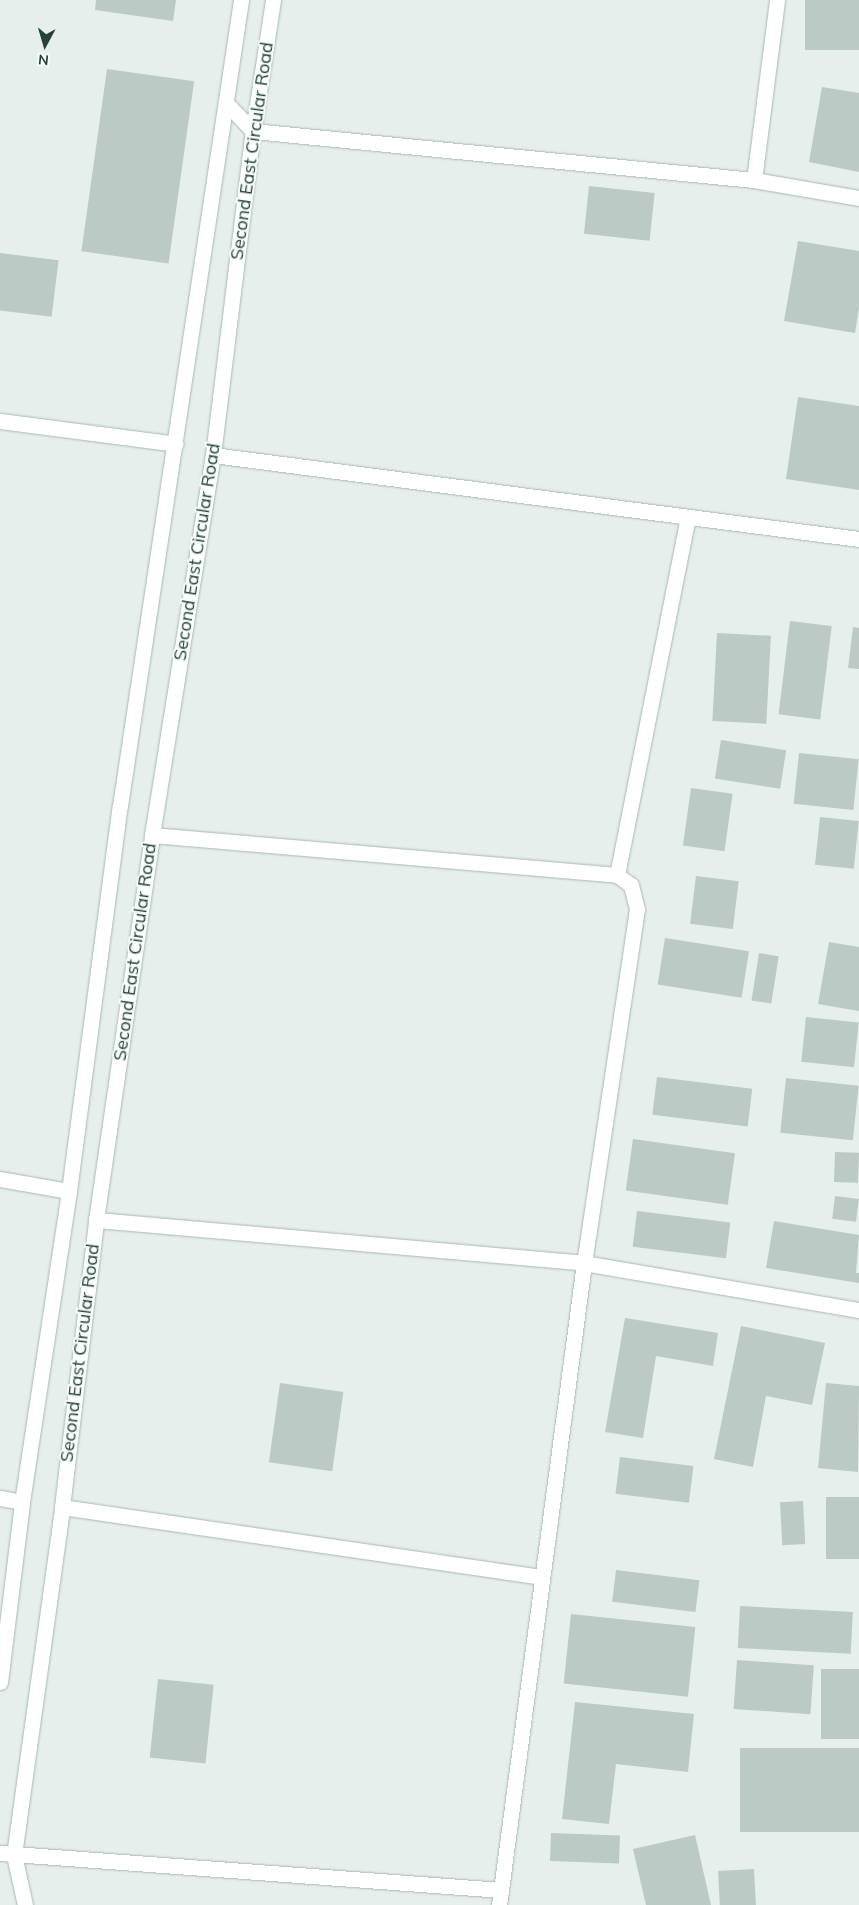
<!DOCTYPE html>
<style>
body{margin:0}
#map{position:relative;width:859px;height:1905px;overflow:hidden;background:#e6efeb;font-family:Mulish,sans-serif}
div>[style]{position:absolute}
.building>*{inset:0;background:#bbcac4;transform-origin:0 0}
.roads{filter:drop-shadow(0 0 1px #a8b8b2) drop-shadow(0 0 1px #a8b8b2)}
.minor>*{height:15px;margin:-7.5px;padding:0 7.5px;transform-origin:7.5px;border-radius:7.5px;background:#fff}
.secondary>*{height:15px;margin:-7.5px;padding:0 7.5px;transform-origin:7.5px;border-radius:7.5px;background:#fff}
span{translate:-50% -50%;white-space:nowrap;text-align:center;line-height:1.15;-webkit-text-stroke:4px #f7fbf9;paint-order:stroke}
.street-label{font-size:18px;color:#24423a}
.north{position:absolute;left:20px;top:20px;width:50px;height:50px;-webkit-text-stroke:4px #f7fbf9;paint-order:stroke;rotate:186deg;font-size:14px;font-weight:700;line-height:20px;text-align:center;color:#24423a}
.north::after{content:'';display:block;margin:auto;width:18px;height:22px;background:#24423a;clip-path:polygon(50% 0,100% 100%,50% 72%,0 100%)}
</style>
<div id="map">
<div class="building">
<i style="clip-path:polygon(96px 0,176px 0,173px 21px,95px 10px)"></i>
<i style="left:805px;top:0;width:54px;height:50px"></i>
<i style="left:107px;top:69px;width:88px;height:184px;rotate:8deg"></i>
<i style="clip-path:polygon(822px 87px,859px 93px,859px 172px,809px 162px)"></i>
<i style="left:589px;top:186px;width:66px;height:48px;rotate:6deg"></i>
<i style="clip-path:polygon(798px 241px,859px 251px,859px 308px,855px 333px,784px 321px)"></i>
<i style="left:0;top:253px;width:59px;height:57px;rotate:7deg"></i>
<i style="clip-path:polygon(798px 397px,859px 406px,859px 490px,786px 479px)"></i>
<i style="left:790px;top:621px;width:42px;height:94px;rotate:7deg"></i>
<i style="clip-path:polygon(853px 627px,859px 628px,859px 669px,848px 668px)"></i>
<i style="left:717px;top:633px;width:54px;height:88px;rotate:3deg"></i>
<i style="left:721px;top:740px;width:66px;height:39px;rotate:9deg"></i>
<i style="left:799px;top:753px;width:60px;height:51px;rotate:6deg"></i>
<i style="left:691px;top:788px;width:42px;height:58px;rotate:8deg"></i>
<i style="left:820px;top:817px;width:39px;height:48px;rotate:6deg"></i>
<i style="left:696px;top:876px;width:43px;height:48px;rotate:7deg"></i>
<i style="left:665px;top:938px;width:85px;height:47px;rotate:9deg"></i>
<i style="clip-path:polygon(829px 942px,859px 947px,859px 1011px,818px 1004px)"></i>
<i style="left:759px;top:953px;width:20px;height:48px;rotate:9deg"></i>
<i style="left:806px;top:1017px;width:53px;height:45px;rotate:6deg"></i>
<i style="left:657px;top:1077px;width:96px;height:38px;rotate:7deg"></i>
<i style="left:786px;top:1078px;width:73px;height:55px;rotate:6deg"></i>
<i style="left:633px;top:1139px;width:103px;height:52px;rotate:8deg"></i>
<i style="left:835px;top:1152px;width:24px;height:30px;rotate:2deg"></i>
<i style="left:835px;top:1196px;width:24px;height:23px;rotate:7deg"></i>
<i style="left:637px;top:1211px;width:94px;height:36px;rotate:7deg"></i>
<i style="clip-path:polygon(774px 1221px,859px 1235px,856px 1273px,859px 1273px,859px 1283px,766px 1268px)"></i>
<i style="clip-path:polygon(625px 1318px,718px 1333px,713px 1366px,656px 1356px,643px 1438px,605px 1432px)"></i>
<i style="clip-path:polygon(741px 1326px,825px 1343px,812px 1405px,766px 1396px,753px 1467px,714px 1459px)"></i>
<i style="left:280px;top:1383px;width:64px;height:80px;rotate:8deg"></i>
<i style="clip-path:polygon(826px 1383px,859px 1386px,858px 1472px,818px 1468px)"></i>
<i style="left:620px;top:1457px;width:74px;height:37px;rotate:7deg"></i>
<i style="left:826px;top:1497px;width:33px;height:62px"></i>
<i style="left:803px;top:1501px;width:43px;height:23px;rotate:87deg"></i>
<i style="left:616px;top:1570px;width:84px;height:32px;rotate:7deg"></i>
<i style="left:740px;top:1606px;width:113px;height:42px;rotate:3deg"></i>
<i style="left:571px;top:1614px;width:125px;height:70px;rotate:6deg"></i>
<i style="left:737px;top:1660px;width:77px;height:49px;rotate:4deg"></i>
<i style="left:859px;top:1669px;width:70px;height:38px;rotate:90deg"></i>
<i style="left:158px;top:1679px;width:56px;height:79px;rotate:6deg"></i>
<i style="clip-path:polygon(575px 1702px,694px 1714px,688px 1772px,616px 1764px,609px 1824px,562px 1819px)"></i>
<i style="left:740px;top:1748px;width:119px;height:84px"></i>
<i style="left:551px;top:1833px;width:69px;height:28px;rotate:2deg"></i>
<i style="clip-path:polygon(695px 1835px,711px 1905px,646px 1905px,633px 1849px)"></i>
<i style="left:754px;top:1869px;width:36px;height:36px;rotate:87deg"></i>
</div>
<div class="roads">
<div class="minor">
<i style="left:226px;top:103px;width:39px;rotate:46deg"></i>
<i style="left:253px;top:131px;width:503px;rotate:5.59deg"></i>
<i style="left:754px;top:180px;width:107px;rotate:9.7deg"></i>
<i style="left:754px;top:180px;width:181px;rotate:-82.7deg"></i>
<i style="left:0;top:421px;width:177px;rotate:7.4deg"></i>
<i style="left:213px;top:455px;width:651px;rotate:7.41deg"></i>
<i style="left:152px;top:835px;width:467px;rotate:4.9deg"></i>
<i style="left:617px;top:875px;width:17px;rotate:36deg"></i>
<i style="left:631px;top:885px;width:25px;rotate:76deg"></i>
<i style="left:637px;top:909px;width:358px;rotate:98.5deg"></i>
<i style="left:584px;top:1263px;width:648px;rotate:97.54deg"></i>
<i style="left:617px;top:875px;width:365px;rotate:-78.8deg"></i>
<i style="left:0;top:1179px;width:70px;rotate:9.9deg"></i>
<i style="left:96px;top:1220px;width:490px;rotate:5deg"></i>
<i style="left:584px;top:1263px;width:279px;rotate:9.7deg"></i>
<i style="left:0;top:1498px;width:22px;rotate:10deg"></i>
<i style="left:62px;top:1507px;width:484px;rotate:8.3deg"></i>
<i style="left:0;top:1853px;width:502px;rotate:4.22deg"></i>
</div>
<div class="secondary">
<i style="left:0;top:1682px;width:181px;rotate:-83deg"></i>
<i style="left:22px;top:1502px;width:315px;rotate:-81.4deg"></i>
<i style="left:69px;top:1191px;width:388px;rotate:-82.5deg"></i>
<i style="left:120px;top:806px;width:815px;rotate:-81.46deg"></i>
<i style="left:25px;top:1905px;width:51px;rotate:-102.4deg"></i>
<i style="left:14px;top:1855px;width:351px;rotate:-82.1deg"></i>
<i style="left:62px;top:1507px;width:289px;rotate:-83.2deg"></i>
<i style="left:96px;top:1220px;width:389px;rotate:-81.7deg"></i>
<i style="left:152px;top:835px;width:385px;rotate:-80.9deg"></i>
<i style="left:213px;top:455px;width:326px;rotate:-83deg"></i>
<i style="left:253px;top:131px;width:133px;rotate:-81.3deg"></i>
</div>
</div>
<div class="street-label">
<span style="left:252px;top:151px;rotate:-82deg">Second East Circular Road</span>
<span style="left:197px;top:552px;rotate:-81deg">Second East Circular Road</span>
<span style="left:135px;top:952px;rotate:-82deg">Second East Circular Road</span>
<span style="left:80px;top:1353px;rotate:-83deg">Second East Circular Road</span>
</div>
<div class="north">N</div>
</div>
